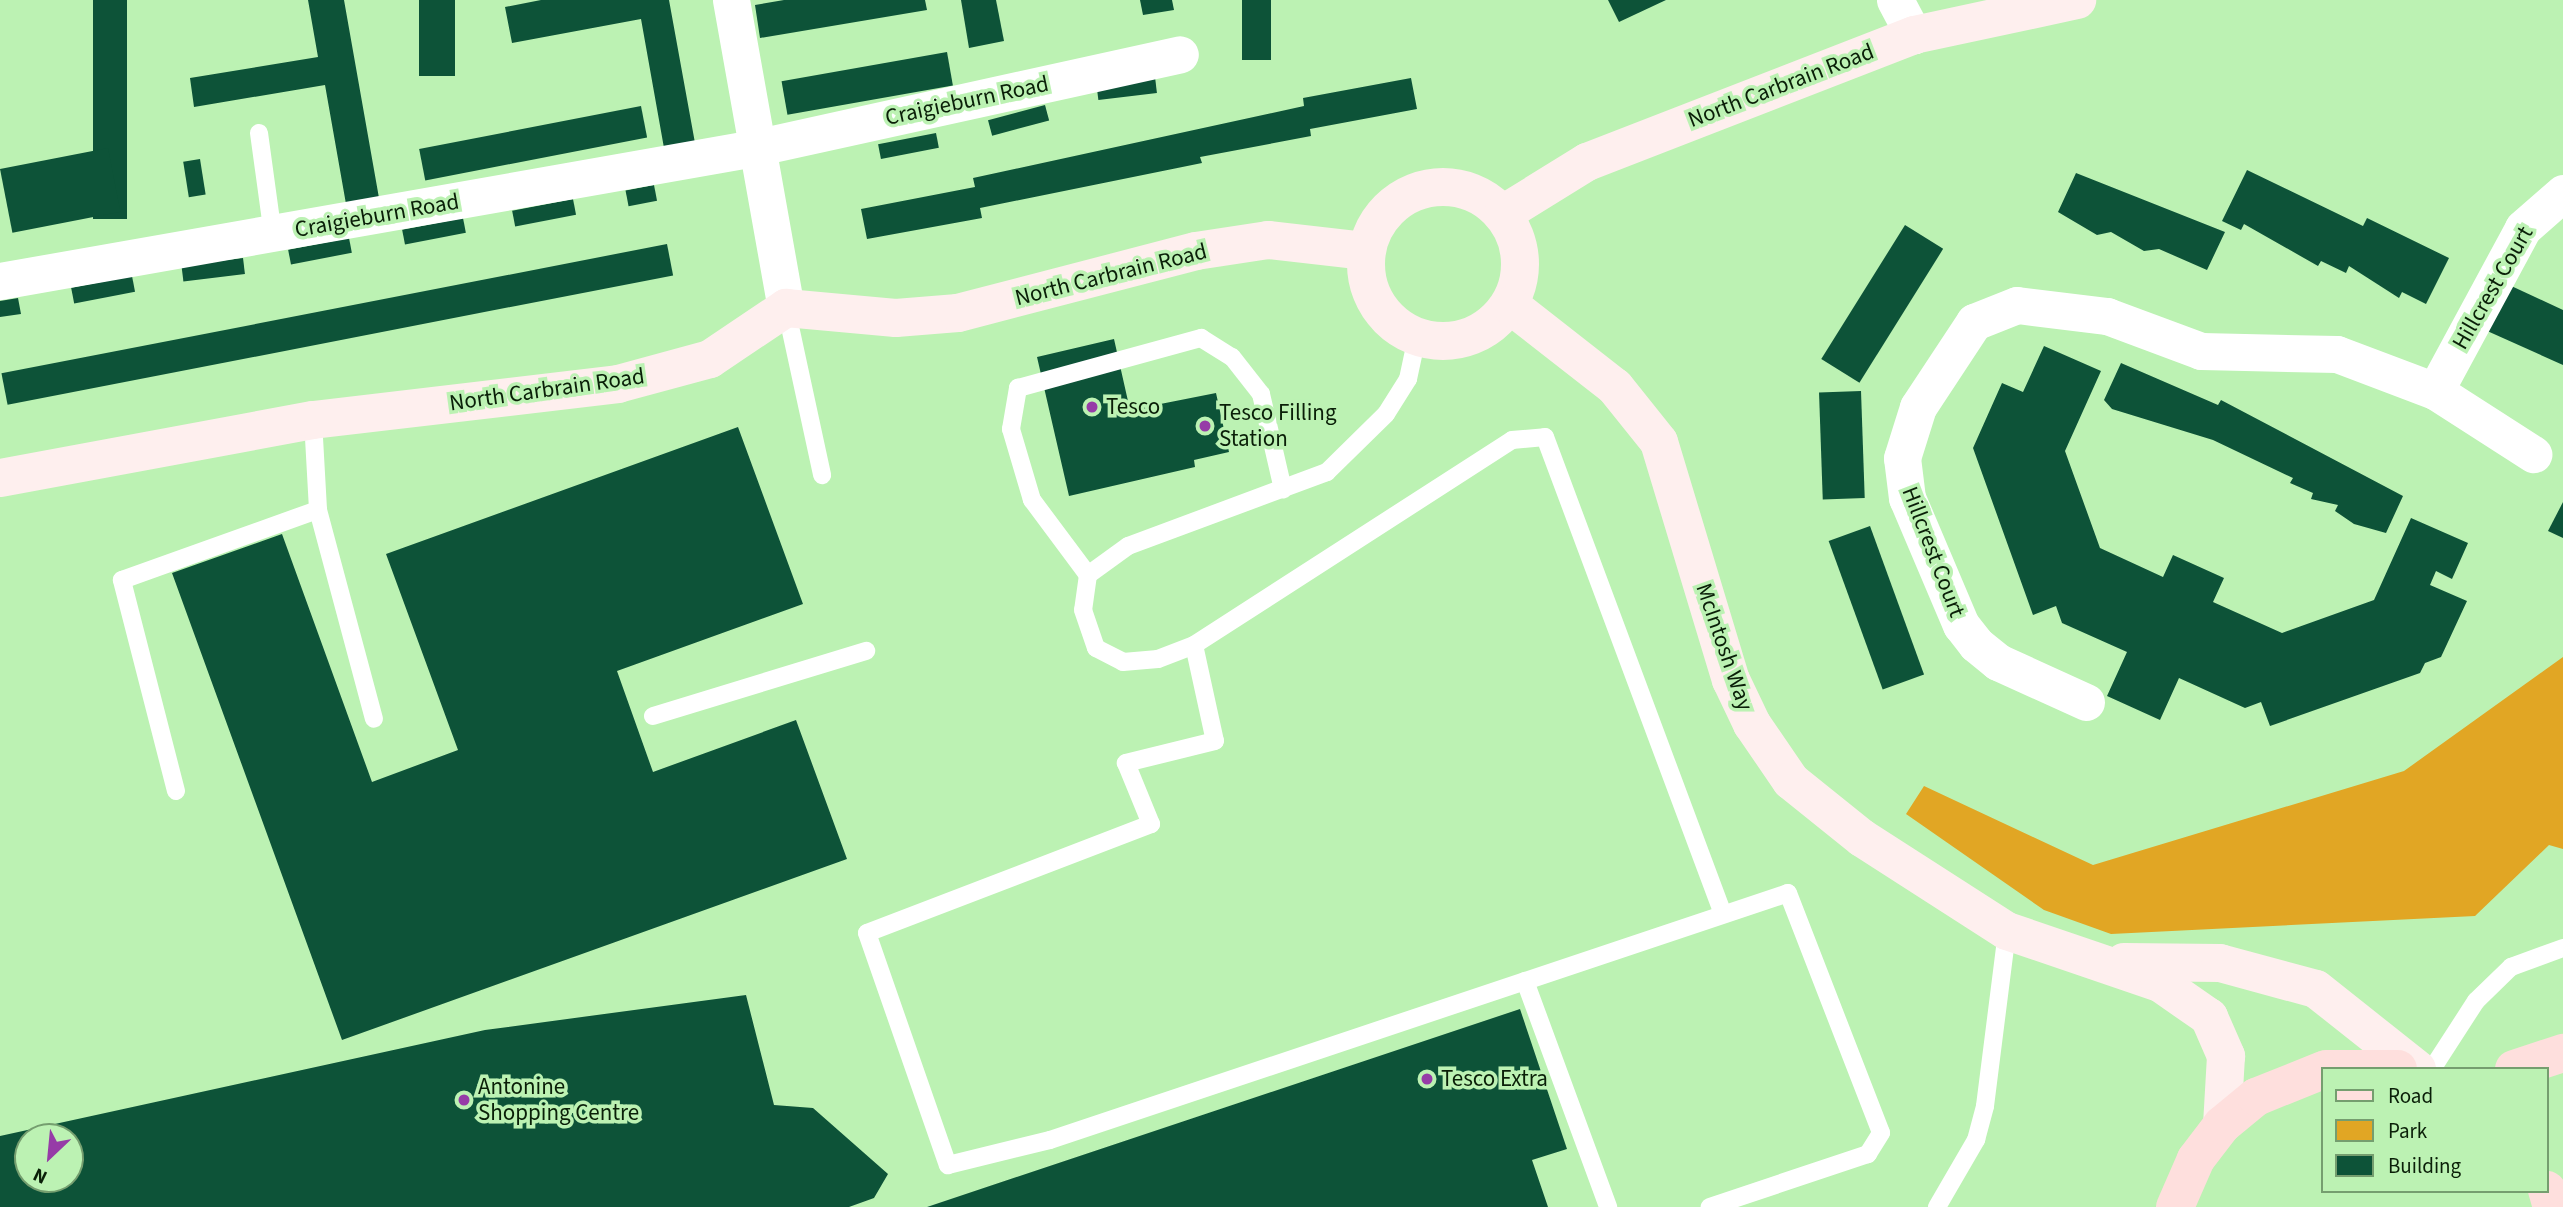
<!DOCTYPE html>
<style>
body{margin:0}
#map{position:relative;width:2563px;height:1207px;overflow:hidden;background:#bcf2b3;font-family:"Source Sans 3",sans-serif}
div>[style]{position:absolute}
.green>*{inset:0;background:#e1a624}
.building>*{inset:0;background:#0d5338;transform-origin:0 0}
.lane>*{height:18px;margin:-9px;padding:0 9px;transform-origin:9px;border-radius:9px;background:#fff}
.street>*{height:37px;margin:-18.5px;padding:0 18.5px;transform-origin:18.5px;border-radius:18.5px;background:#fff}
.secondary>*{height:38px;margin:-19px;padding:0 19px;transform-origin:19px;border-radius:19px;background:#feefee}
.secondary>.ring{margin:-19px;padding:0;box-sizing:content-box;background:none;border:38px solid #feefee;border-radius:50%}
.primary>*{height:38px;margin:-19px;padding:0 19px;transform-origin:19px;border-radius:19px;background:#fedfdd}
.dots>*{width:19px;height:19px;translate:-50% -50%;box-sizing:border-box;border:4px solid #bcf2b3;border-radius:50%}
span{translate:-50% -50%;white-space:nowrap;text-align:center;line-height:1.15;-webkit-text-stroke:7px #bcf2b3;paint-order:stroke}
.street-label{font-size:23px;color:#0a1f08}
.poi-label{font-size:23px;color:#0a1f08}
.left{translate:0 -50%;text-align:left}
.legend{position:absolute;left:2321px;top:1067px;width:228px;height:126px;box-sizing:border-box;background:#bcf2b3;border:2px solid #759e6f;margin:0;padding:9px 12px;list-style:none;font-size:21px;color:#0a1f08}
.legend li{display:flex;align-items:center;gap:14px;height:35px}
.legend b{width:35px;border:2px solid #759e6f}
.north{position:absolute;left:14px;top:1123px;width:70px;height:70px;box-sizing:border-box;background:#bcf2b3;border:2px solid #759e6f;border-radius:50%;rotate:206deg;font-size:19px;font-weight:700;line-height:28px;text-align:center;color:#0a1f08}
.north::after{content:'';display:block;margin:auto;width:24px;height:32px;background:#963ca7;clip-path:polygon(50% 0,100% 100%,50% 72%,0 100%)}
</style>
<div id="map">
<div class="green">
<i style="clip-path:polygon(2563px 657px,2563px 849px,2549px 845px,2475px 916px,2111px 934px,2044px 910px,1906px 814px,1924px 786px,2093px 865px,2404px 771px)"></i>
</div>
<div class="building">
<i style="left:93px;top:0;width:34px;height:219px"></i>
<i style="clip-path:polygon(308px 0,344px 0,379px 198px,346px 204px,325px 85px,194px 107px,190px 78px,318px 57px)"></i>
<i style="left:419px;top:0;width:36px;height:76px"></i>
<i style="clip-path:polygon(541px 0,669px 0,695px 143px,664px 148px,641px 19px,512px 43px,505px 7px)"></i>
<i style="clip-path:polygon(784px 0,925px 0,927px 10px,760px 38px,755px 5px)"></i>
<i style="clip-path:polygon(961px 0,996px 0,1004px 41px,969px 48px)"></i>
<i style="clip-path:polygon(1140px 0,1172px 0,1174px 10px,1143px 15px)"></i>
<i style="left:1242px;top:0;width:29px;height:60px"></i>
<i style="clip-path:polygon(1608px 0,1666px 0,1619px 22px)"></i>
<i style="left:947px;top:52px;width:34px;height:168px;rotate:80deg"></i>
<i style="left:1155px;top:77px;width:16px;height:59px;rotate:83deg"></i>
<i style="clip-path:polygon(1411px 78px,1417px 109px,1310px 129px,1311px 136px,1200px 157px,1202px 163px,980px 208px,982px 218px,867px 239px,861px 209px,975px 187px,973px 178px,1304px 106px,1303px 98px)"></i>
<i style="left:1045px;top:105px;width:16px;height:59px;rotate:75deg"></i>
<i style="left:641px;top:106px;width:32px;height:226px;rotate:79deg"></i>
<i style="left:936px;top:133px;width:15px;height:59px;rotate:79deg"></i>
<i style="left:108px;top:148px;width:65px;height:110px;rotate:79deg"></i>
<i style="left:200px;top:159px;width:36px;height:17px;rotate:81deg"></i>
<i style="clip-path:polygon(2247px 170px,2363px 226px,2367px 218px,2449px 258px,2426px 304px,2402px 292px,2399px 298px,2349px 266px,2346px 273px,2321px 261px,2318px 266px,2244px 224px,2241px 230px,2222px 221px)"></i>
<i style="clip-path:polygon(2076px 173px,2225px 232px,2207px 270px,2159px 249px,2144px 251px,2111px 232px,2097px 235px,2058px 212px)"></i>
<i style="left:654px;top:185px;width:16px;height:29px;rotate:79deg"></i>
<i style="left:573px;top:199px;width:16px;height:62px;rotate:79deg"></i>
<i style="left:463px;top:218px;width:15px;height:62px;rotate:79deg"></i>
<i style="left:1905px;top:225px;width:45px;height:158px;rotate:32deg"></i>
<i style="left:349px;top:238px;width:15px;height:62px;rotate:79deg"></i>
<i style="left:667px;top:244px;width:32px;height:678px;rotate:79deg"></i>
<i style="left:243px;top:258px;width:16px;height:62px;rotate:83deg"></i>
<i style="left:132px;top:276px;width:16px;height:62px;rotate:79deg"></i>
<i style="clip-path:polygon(2507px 284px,2563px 310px,2563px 365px,2485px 330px)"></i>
<i style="clip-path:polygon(18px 298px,21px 314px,0 317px,0 301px)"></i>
<i style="clip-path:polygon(1114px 339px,1130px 410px,1216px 393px,1229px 452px,1194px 460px,1195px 467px,1069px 496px,1037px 357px)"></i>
<i style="clip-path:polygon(2044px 346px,2101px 371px,2065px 451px,2100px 548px,2163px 577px,2173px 555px,2224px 578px,2213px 602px,2282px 633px,2374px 600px,2411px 518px,2468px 543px,2452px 579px,2436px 571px,2430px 585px,2467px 601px,2441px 657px,2425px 663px,2420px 673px,2270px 726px,2261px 702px,2245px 708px,2179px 678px,2160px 720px,2107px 696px,2127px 652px,2062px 623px,2056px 606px,2033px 615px,1973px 448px,2002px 383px,2023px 392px)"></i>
<i style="clip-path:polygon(2121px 363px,2218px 405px,2221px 400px,2403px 496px,2386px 533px,2354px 524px,2335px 511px,2338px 505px,2311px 499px,2313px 493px,2290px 483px,2293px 478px,2213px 440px,2112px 409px,2104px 400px)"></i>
<i style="left:1861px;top:391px;width:107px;height:42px;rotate:88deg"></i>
<i style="clip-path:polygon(738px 427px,803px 604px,617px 671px,653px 772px,796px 720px,847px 859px,342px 1040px,172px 573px,282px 534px,372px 782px,458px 750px,386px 554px)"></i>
<i style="clip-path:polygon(2563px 502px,2563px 538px,2548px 531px)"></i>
<i style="left:1870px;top:526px;width:158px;height:44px;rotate:70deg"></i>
<i style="clip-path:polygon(evenodd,746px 995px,774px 1105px,813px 1108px,888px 1174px,874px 1198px,849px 1207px,0 1207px,0 1136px,485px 1030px,746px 995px,28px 1137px,70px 1137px,70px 1179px,28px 1179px,28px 1137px)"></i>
<i style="clip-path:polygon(1520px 1009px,1567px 1149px,1532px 1160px,1548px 1207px,927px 1207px)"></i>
</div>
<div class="lane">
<i style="left:259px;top:133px;width:103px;rotate:82.2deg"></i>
<i style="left:786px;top:308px;width:171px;rotate:77.8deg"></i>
<i style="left:1417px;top:337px;width:43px;rotate:102.1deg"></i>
<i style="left:1408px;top:379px;width:41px;rotate:122.2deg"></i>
<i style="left:1386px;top:414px;width:83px;rotate:135.5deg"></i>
<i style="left:1327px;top:472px;width:212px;rotate:159.6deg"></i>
<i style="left:1128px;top:546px;width:49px;rotate:144.1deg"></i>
<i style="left:1088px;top:575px;width:35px;rotate:98deg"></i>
<i style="left:1083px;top:610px;width:40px;rotate:71.1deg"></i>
<i style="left:1096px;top:648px;width:30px;rotate:27deg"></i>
<i style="left:1123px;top:662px;width:35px;rotate:-5deg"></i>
<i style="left:1158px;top:659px;width:39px;rotate:-21deg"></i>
<i style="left:1194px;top:645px;width:378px;rotate:-32.8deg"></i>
<i style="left:1512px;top:440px;width:33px;rotate:-5deg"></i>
<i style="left:1545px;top:437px;width:509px;rotate:69.54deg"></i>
<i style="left:313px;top:420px;width:90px;rotate:86.8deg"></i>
<i style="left:318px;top:510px;width:216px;rotate:75deg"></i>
<i style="left:1088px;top:575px;width:94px;rotate:-126.7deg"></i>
<i style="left:1032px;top:500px;width:74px;rotate:-106.5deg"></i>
<i style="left:1011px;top:429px;width:42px;rotate:-80.3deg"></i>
<i style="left:1018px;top:388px;width:190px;rotate:-15.3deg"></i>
<i style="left:1201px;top:338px;width:36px;rotate:32deg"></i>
<i style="left:1232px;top:357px;width:47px;rotate:51.9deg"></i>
<i style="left:1261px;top:394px;width:98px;rotate:77deg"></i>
<i style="left:1194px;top:645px;width:98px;rotate:77.7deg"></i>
<i style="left:1215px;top:741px;width:92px;rotate:166.1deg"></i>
<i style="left:1126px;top:763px;width:66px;rotate:67.7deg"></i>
<i style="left:1151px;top:824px;width:304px;rotate:159deg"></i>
<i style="left:867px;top:933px;width:246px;rotate:70.8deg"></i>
<i style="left:948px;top:1165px;width:105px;rotate:-13.8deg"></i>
<i style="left:1050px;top:1140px;width:778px;rotate:-18.5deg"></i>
<i style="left:1788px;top:893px;width:257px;rotate:68.8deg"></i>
<i style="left:1881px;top:1133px;width:25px;rotate:122deg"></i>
<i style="left:1868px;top:1154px;width:167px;rotate:161.5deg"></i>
<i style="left:653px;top:716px;width:223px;rotate:-17deg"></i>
<i style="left:176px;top:791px;width:218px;rotate:-104.4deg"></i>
<i style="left:122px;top:580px;width:208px;rotate:-19.7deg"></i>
<i style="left:1525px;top:981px;width:241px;rotate:69.8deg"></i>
<i style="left:2432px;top:1069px;width:81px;rotate:-57.1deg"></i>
<i style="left:2476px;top:1001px;width:49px;rotate:-44.2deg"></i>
<i style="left:2511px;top:967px;width:55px;rotate:-20.1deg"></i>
<i style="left:1937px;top:1207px;width:78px;rotate:-59.8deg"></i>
<i style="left:1976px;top:1140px;width:35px;rotate:-75deg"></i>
<i style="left:1985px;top:1106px;width:176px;rotate:-82.8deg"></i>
</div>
<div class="street">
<i style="left:731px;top:0;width:313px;rotate:79.9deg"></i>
<i style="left:1895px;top:0;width:40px;rotate:62deg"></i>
<i style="left:0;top:281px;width:766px;rotate:-10deg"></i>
<i style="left:754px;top:148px;width:436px;rotate:-12.4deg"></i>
<i style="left:2435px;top:391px;width:185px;rotate:-61.6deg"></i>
<i style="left:2523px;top:228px;width:53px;rotate:-41.2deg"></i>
<i style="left:2086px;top:702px;width:97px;rotate:-155.6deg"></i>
<i style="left:1998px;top:662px;width:28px;rotate:-141deg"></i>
<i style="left:1976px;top:644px;width:24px;rotate:-128deg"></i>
<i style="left:1961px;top:625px;width:138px;rotate:-113deg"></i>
<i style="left:1907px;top:498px;width:40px;rotate:-97.1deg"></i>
<i style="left:1902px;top:458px;width:53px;rotate:-72.6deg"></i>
<i style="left:1918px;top:407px;width:102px;rotate:-56.6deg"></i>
<i style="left:1974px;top:322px;width:46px;rotate:-21.6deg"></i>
<i style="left:2017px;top:305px;width:91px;rotate:7deg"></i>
<i style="left:2107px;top:316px;width:100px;rotate:20.4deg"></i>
<i style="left:2201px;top:351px;width:136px;rotate:1.3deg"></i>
<i style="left:2337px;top:354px;width:105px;rotate:20.7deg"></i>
<i style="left:2435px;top:391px;width:117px;rotate:32.7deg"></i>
</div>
<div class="secondary">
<i class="ring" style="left:1366px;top:187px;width:116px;height:116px"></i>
<i style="left:1503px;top:214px;width:99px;rotate:-31.8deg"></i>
<i style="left:1587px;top:162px;width:351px;rotate:-21.2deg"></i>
<i style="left:1914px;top:35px;width:167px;rotate:-12.1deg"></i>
<i style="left:1510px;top:305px;width:133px;rotate:38deg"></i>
<i style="left:1615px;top:387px;width:70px;rotate:51.3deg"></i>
<i style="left:1659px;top:442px;width:249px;rotate:73.2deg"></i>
<i style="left:1731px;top:680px;width:49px;rotate:64.5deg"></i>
<i style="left:1752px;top:724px;width:69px;rotate:55.6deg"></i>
<i style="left:1791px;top:781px;width:91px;rotate:38.8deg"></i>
<i style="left:1862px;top:838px;width:172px;rotate:32.7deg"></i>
<i style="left:2007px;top:931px;width:162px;rotate:18.8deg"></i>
<i style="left:2160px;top:983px;width:60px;rotate:34.8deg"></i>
<i style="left:2209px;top:1017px;width:43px;rotate:66.4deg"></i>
<i style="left:2226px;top:1056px;width:69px;rotate:93.3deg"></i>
<i style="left:0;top:478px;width:318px;rotate:-10.5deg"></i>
<i style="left:313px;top:420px;width:307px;rotate:-6.7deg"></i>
<i style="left:618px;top:384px;width:95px;rotate:-15.2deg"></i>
<i style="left:710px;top:359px;width:92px;rotate:-33.9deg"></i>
<i style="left:786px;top:308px;width:110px;rotate:5.2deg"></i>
<i style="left:896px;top:318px;width:62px;rotate:-4.6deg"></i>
<i style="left:958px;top:313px;width:246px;rotate:-14.6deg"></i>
<i style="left:1196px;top:251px;width:73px;rotate:-8.7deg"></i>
<i style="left:1268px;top:240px;width:99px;rotate:6.4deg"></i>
<i style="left:2124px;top:962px;width:96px;rotate:0.6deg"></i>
<i style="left:2220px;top:963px;width:99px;rotate:15.2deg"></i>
<i style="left:2316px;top:989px;width:129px;rotate:38.4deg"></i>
</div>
<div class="primary">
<i style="left:2326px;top:1069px;width:72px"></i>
<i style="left:2514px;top:1069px;width:52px;rotate:-18.1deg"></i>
<i style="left:2547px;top:1190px;width:18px;rotate:74deg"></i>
<i style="left:2175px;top:1207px;width:52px;rotate:-66.4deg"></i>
<i style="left:2196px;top:1159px;width:43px;rotate:-52.6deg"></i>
<i style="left:2222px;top:1125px;width:44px;rotate:-39.5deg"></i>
<i style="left:2256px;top:1097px;width:72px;rotate:-21.9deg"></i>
</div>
<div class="dots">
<i style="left:1092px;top:407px;background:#963ca7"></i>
<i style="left:1205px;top:426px;background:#963ca7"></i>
<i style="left:1427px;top:1079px;background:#963ca7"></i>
<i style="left:464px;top:1100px;background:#963ca7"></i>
</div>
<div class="street-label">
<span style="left:1781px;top:86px;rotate:-21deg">North Carbrain Road</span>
<span style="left:967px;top:101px;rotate:-12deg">Craigieburn Road</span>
<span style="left:377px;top:216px;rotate:-10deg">Craigieburn Road</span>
<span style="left:1111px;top:275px;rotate:-14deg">North Carbrain Road</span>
<span style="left:2493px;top:288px;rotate:-60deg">Hillcrest Court</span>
<span style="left:547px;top:390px;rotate:-8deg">North Carbrain Road</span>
<span style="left:1933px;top:552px;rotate:69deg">Hillcrest Court</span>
<span style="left:1724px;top:647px;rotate:71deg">McIntosh Way</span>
</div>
<div class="poi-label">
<span class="left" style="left:1106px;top:407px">Tesco</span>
<span class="left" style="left:1219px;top:426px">Tesco Filling<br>Station</span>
<span class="left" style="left:1441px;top:1079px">Tesco Extra</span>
<span class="left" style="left:478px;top:1100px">Antonine<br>Shopping Centre</span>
</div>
<ul class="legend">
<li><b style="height:9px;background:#fedfdd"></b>Road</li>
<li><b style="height:19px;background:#e1a624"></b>Park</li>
<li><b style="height:19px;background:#0d5338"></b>Building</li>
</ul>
<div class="north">N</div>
</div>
